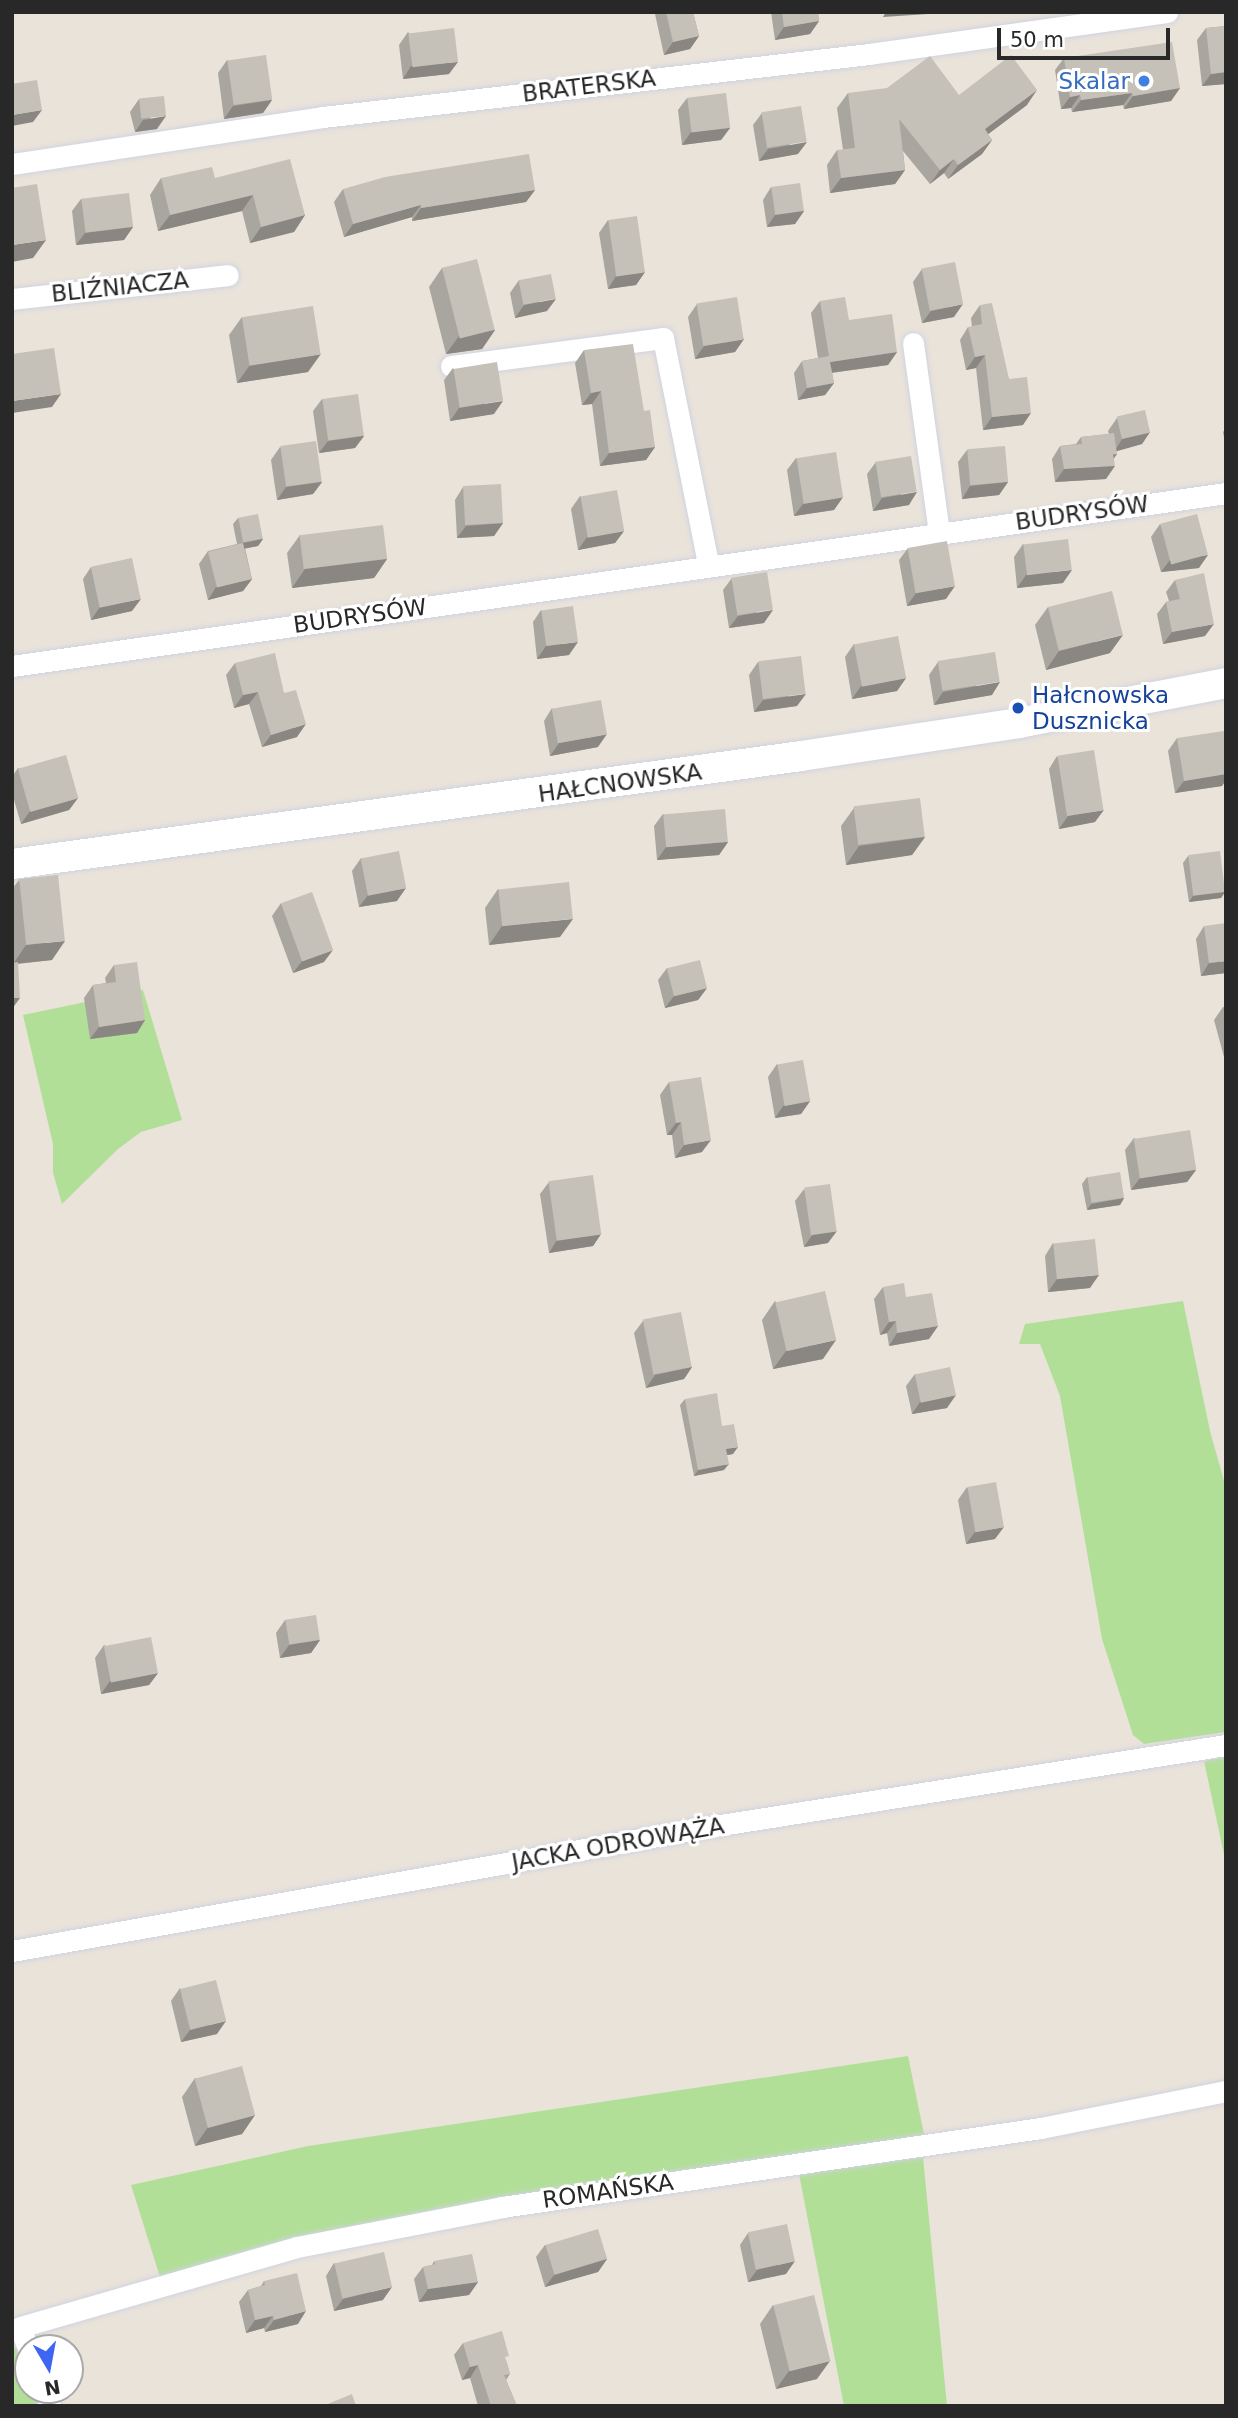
<!DOCTYPE html>
<meta charset="utf-8">
<style>
body{margin:0}
#map{position:relative;width:1238px;height:2418px;overflow:hidden;background:#eae3da;font-family:"DejaVu Sans",sans-serif}
div>[style]{position:absolute}
.green>*{inset:0;background:#b2df98}
.roads{filter:drop-shadow(0 0 2px #d0d3e1) drop-shadow(0 0 2px #d0d3e1)}
.street>*{height:21px;margin:-10.5px;padding:0 10.5px;transform-origin:10.5px;border-radius:10.5px;background:#fff}
.secondary>*{height:30px;margin:-15px;padding:0 15px;transform-origin:15px;border-radius:15px;background:#fff}
.wall>*{inset:0;background:#a9a69f}
.shaded-wall>*{inset:0;background:#8a8782}
.building>*{inset:0;background:#c5c1b9;transform-origin:0 0}
.dots>*{width:19px;height:19px;translate:-50% -50%;box-sizing:border-box;border:4px solid #fff;border-radius:50%}
span{translate:-50% -50%;white-space:nowrap;text-align:center;line-height:1.15;-webkit-text-stroke:6px #fff;paint-order:stroke}
.shop-label{font-size:23px;color:#366cbe}
.right{translate:-100% -50%;text-align:right}
.street-label{font-size:23px;color:#282828}
.transit-label{font-size:23px;color:#164399}
.left{translate:0 -50%;text-align:left}
.frame{position:absolute;inset:0;border:14px solid #282828;pointer-events:none}
.north{position:absolute;left:14px;top:2334px;width:70px;height:70px;box-sizing:border-box;background:#fff;border:2px solid #a9a9a9;border-radius:50%;rotate:170deg;font-size:19px;font-weight:700;line-height:28px;text-align:center;color:#282828}
.north::after{content:'';display:block;margin:auto;width:24px;height:32px;background:#3f65f3;clip-path:polygon(50% 0,100% 100%,50% 72%,0 100%)}
.scale{position:absolute;left:997px;top:28px;width:173px;height:32px;box-sizing:border-box;border:4px solid #282828;border-top:0;padding-left:9px;font-size:21px;line-height:24px;white-space:nowrap;color:#282828;-webkit-text-stroke:5px #fff;paint-order:stroke}
</style>
<div id="map">
<div class="green">
<i style="clip-path:polygon(143px 990px,182px 1120px,141px 1132px,118px 1149px,62px 1204px,53px 1173px,53px 1144px,23px 1015px)"></i>
<i style="clip-path:polygon(1183px 1301px,1210px 1431px,1226px 1488px,1226px 1732px,1144px 1744px,1133px 1735px,1102px 1639px,1060px 1396px,1040px 1344px,1019px 1344px,1025px 1324px)"></i>
<i style="clip-path:polygon(1226px 1756px,1226px 1864px,1204px 1761px)"></i>
<i style="clip-path:polygon(908px 2056px,925px 2139px,160px 2277px,131px 2185px,308px 2146px)"></i>
<i style="clip-path:polygon(923px 2157px,947px 2406px,844px 2406px,799px 2174px)"></i>
<i style="clip-path:polygon(12px 2346px,19px 2350px,28px 2371px,28px 2390px,36px 2390px,43px 2406px,12px 2406px)"></i>
</div>
<div class="roads">
<div class="street">
<i style="left:12px;top:164px;width:315px;rotate:-8.6deg"></i>
<i style="left:323px;top:117px;width:550px;rotate:-6.58deg"></i>
<i style="left:869px;top:54px;width:301px;rotate:-8deg"></i>
<i style="left:12px;top:299px;width:217px;rotate:-6.3deg"></i>
<i style="left:913px;top:343px;width:192px;rotate:82.2deg"></i>
<i style="left:451px;top:366px;width:214px;rotate:-7.5deg"></i>
<i style="left:663px;top:338px;width:230px;rotate:78.7deg"></i>
<i style="left:12px;top:666px;width:1226px;rotate:-8.11deg"></i>
<i style="left:12px;top:1951px;width:707px;rotate:-10.1deg"></i>
<i style="left:708px;top:1827px;width:524px;rotate:-9deg"></i>
<i style="left:28px;top:2348px;width:22px;rotate:-111deg"></i>
<i style="left:20px;top:2327px;width:288px;rotate:-16.1deg"></i>
<i style="left:297px;top:2247px;width:209px;rotate:-11deg"></i>
<i style="left:502px;top:2207px;width:545px;rotate:-8.34deg"></i>
<i style="left:1041px;top:2128px;width:189px;rotate:-11.3deg"></i>
<i style="left:44px;top:2390px;width:17px;rotate:69deg"></i>
</div>
<div class="secondary">
<i style="left:12px;top:864px;width:796px;rotate:-7.79deg"></i>
<i style="left:801px;top:756px;width:220px;rotate:-8.6deg"></i>
<i style="left:1019px;top:723px;width:211px;rotate:-10.9deg"></i>
</div>
</div>
<div class="wall">
<i style="clip-path:polygon(657px 12px,693px 12px,699px 36px,690px 49px,664px 55px,655px 14px)"></i>
<i style="clip-path:polygon(771px 12px,818px 12px,819px 21px,810px 34px,775px 40px)"></i>
<i style="clip-path:polygon(1226px 26px,1226px 84px,1202px 86px,1197px 40px,1206px 28px)"></i>
<i style="clip-path:polygon(408px 32px,449px 74px,403px 79px,399px 45px)"></i>
<i style="clip-path:polygon(1064px 58px,1180px 88px,1171px 101px,1124px 109px,1123px 105px,1072px 112px,1071px 108px,1061px 109px,1055px 70px)"></i>
<i style="clip-path:polygon(227px 60px,272px 100px,263px 113px,224px 119px,218px 73px)"></i>
<i style="clip-path:polygon(848px 93px,959px 95px,1027px 105px,988px 134px,992px 140px,982px 154px,948px 179px,944px 173px,930px 184px,903px 151px,905px 170px,895px 184px,830px 193px,827px 165px,837px 150px,843px 150px,837px 108px)"></i>
<i style="clip-path:polygon(687px 98px,730px 128px,721px 140px,682px 145px,678px 110px)"></i>
<i style="clip-path:polygon(139px 99px,157px 129px,135px 132px,130px 112px)"></i>
<i style="clip-path:polygon(762px 113px,798px 154px,759px 161px,753px 125px)"></i>
<i style="clip-path:polygon(161px 178px,215px 178px,305px 215px,294px 232px,250px 243px,242px 211px,158px 231px,150px 195px)"></i>
<i style="clip-path:polygon(771px 187px,804px 211px,795px 224px,767px 227px,763px 200px)"></i>
<i style="clip-path:polygon(343px 189px,535px 190px,526px 202px,412px 221px,412px 217px,344px 237px,334px 202px)"></i>
<i style="clip-path:polygon(81px 199px,133px 227px,124px 240px,76px 245px,72px 211px)"></i>
<i style="clip-path:polygon(608px 220px,645px 272px,636px 285px,608px 289px,599px 233px)"></i>
<i style="clip-path:polygon(442px 268px,495px 330px,482px 349px,446px 354px,429px 287px)"></i>
<i style="clip-path:polygon(922px 269px,954px 317px,922px 323px,913px 282px)"></i>
<i style="clip-path:polygon(519px 280px,547px 311px,515px 318px,510px 293px)"></i>
<i style="clip-path:polygon(820px 301px,897px 352px,888px 365px,832px 373px,834px 383px,825px 395px,798px 400px,794px 373px,802px 361px,818px 358px,811px 313px)"></i>
<i style="clip-path:polygon(697px 304px,744px 339px,735px 352px,695px 359px,688px 317px)"></i>
<i style="clip-path:polygon(980px 305px,1009px 379px,1023px 425px,983px 430px,976px 368px,966px 370px,960px 340px,968px 327px,972px 327px,971px 318px)"></i>
<i style="clip-path:polygon(242px 317px,308px 372px,237px 383px,229px 335px)"></i>
<i style="clip-path:polygon(584px 350px,644px 411px,655px 447px,646px 460px,600px 466px,592px 404px,582px 405px,575px 363px)"></i>
<i style="clip-path:polygon(453px 368px,494px 414px,450px 421px,444px 380px)"></i>
<i style="clip-path:polygon(322px 399px,364px 436px,355px 448px,319px 453px,313px 411px)"></i>
<i style="clip-path:polygon(1117px 418px,1150px 432px,1142px 444px,1116px 451px,1117px 454px,1114px 458px,1106px 479px,1055px 482px,1052px 459px,1060px 446px,1076px 444px,1081px 437px,1109px 434px,1108px 431px)"></i>
<i style="clip-path:polygon(1226px 428px,1226px 448px,1223px 432px)"></i>
<i style="clip-path:polygon(280px 447px,322px 482px,313px 494px,277px 500px,271px 460px)"></i>
<i style="clip-path:polygon(967px 450px,1008px 482px,999px 495px,962px 499px,958px 462px)"></i>
<i style="clip-path:polygon(796px 458px,843px 497px,834px 510px,794px 516px,787px 470px)"></i>
<i style="clip-path:polygon(876px 462px,909px 505px,873px 511px,867px 474px)"></i>
<i style="clip-path:polygon(463px 487px,503px 523px,494px 536px,457px 538px,455px 500px)"></i>
<i style="clip-path:polygon(580px 496px,624px 531px,615px 543px,578px 550px,571px 509px)"></i>
<i style="clip-path:polygon(238px 518px,263px 539px,258px 546px,245px 548px,252px 579px,243px 591px,208px 600px,199px 564px,208px 551px,237px 544px,233px 524px)"></i>
<i style="clip-path:polygon(1160px 524px,1199px 568px,1161px 572px,1151px 537px)"></i>
<i style="clip-path:polygon(300px 535px,387px 559px,374px 578px,292px 588px,287px 553px)"></i>
<i style="clip-path:polygon(1023px 544px,1063px 583px,1017px 588px,1014px 557px)"></i>
<i style="clip-path:polygon(908px 548px,946px 599px,907px 606px,899px 560px)"></i>
<i style="clip-path:polygon(91px 567px,132px 611px,91px 620px,83px 579px)"></i>
<i style="clip-path:polygon(732px 578px,764px 623px,729px 628px,723px 590px)"></i>
<i style="clip-path:polygon(1175px 580px,1205px 636px,1163px 644px,1157px 614px,1166px 602px,1169px 601px,1166px 592px)"></i>
<i style="clip-path:polygon(1048px 607px,1110px 653px,1046px 670px,1035px 625px)"></i>
<i style="clip-path:polygon(541px 610px,569px 655px,537px 659px,533px 622px)"></i>
<i style="clip-path:polygon(854px 644px,906px 678px,897px 691px,852px 699px,845px 657px)"></i>
<i style="clip-path:polygon(758px 662px,797px 706px,754px 712px,749px 675px)"></i>
<i style="clip-path:polygon(938px 662px,992px 695px,934px 705px,929px 675px)"></i>
<i style="clip-path:polygon(235px 663px,284px 693px,297px 737px,262px 747px,249px 704px,234px 708px,226px 675px)"></i>
<i style="clip-path:polygon(552px 708px,598px 747px,550px 756px,544px 721px)"></i>
<i style="clip-path:polygon(1177px 738px,1226px 742px,1226px 780px,1222px 786px,1175px 793px,1168px 751px)"></i>
<i style="clip-path:polygon(1057px 756px,1095px 822px,1059px 829px,1049px 769px)"></i>
<i style="clip-path:polygon(18px 768px,78px 798px,69px 810px,21px 824px,12px 793px,12px 777px)"></i>
<i style="clip-path:polygon(854px 808px,925px 837px,912px 855px,846px 865px,841px 826px)"></i>
<i style="clip-path:polygon(663px 814px,728px 842px,719px 855px,657px 860px,654px 826px)"></i>
<i style="clip-path:polygon(1188px 856px,1225px 892px,1221px 898px,1189px 902px,1183px 863px)"></i>
<i style="clip-path:polygon(361px 858px,397px 901px,359px 907px,352px 871px)"></i>
<i style="clip-path:polygon(19px 880px,52px 960px,18px 964px,13px 963px,12px 889px)"></i>
<i style="clip-path:polygon(498px 889px,560px 937px,489px 945px,485px 908px)"></i>
<i style="clip-path:polygon(281px 903px,324px 962px,293px 973px,272px 916px)"></i>
<i style="clip-path:polygon(1204px 926px,1226px 973px,1201px 976px,1196px 939px)"></i>
<i style="clip-path:polygon(114px 965px,145px 1020px,137px 1033px,90px 1039px,84px 998px,93px 985px,106px 983px,105px 978px)"></i>
<i style="clip-path:polygon(667px 968px,707px 988px,698px 1000px,665px 1008px,658px 980px)"></i>
<i style="clip-path:polygon(1223px 1007px,1226px 1007px,1226px 1056px,1224px 1057px,1214px 1020px)"></i>
<i style="clip-path:polygon(777px 1064px,810px 1101px,801px 1114px,775px 1118px,768px 1077px)"></i>
<i style="clip-path:polygon(669px 1082px,702px 1152px,675px 1158px,672px 1135px,667px 1135px,660px 1095px)"></i>
<i style="clip-path:polygon(1134px 1138px,1196px 1170px,1187px 1182px,1131px 1190px,1125px 1150px)"></i>
<i style="clip-path:polygon(1087px 1177px,1124px 1198px,1120px 1205px,1087px 1210px,1082px 1184px)"></i>
<i style="clip-path:polygon(549px 1182px,601px 1234px,593px 1246px,549px 1253px,540px 1194px)"></i>
<i style="clip-path:polygon(804px 1189px,828px 1243px,804px 1247px,795px 1201px)"></i>
<i style="clip-path:polygon(1053px 1243px,1090px 1288px,1048px 1292px,1045px 1256px)"></i>
<i style="clip-path:polygon(883px 1287px,906px 1297px,938px 1326px,929px 1339px,889px 1346px,887px 1333px,880px 1335px,874px 1299px)"></i>
<i style="clip-path:polygon(775px 1301px,823px 1359px,773px 1369px,762px 1320px)"></i>
<i style="clip-path:polygon(643px 1321px,692px 1367px,684px 1379px,646px 1388px,634px 1333px)"></i>
<i style="clip-path:polygon(915px 1374px,947px 1408px,912px 1414px,906px 1386px)"></i>
<i style="clip-path:polygon(685px 1399px,722px 1426px,733px 1454px,727px 1455px,724px 1470px,694px 1476px,680px 1405px)"></i>
<i style="clip-path:polygon(967px 1487px,995px 1539px,966px 1544px,958px 1500px)"></i>
<i style="clip-path:polygon(285px 1620px,320px 1640px,311px 1653px,280px 1658px,276px 1633px)"></i>
<i style="clip-path:polygon(104px 1645px,158px 1673px,149px 1685px,101px 1694px,95px 1658px)"></i>
<i style="clip-path:polygon(180px 1988px,217px 2034px,181px 2042px,171px 2001px)"></i>
<i style="clip-path:polygon(195px 2078px,255px 2115px,242px 2134px,195px 2146px,182px 2097px)"></i>
<i style="clip-path:polygon(748px 2233px,786px 2274px,748px 2282px,740px 2245px)"></i>
<i style="clip-path:polygon(545px 2245px,607px 2259px,598px 2272px,545px 2287px,536px 2257px)"></i>
<i style="clip-path:polygon(434px 2261px,478px 2282px,469px 2295px,419px 2302px,414px 2279px,423px 2267px,432px 2265px)"></i>
<i style="clip-path:polygon(334px 2263px,383px 2300px,334px 2311px,326px 2276px)"></i>
<i style="clip-path:polygon(264px 2281px,298px 2324px,265px 2332px,264px 2328px,246px 2333px,239px 2302px,248px 2290px,261px 2286px)"></i>
<i style="clip-path:polygon(773px 2305px,817px 2379px,776px 2389px,760px 2324px)"></i>
<i style="clip-path:polygon(463px 2343px,506px 2360px,510px 2374px,506px 2380px,517px 2406px,478px 2406px,470px 2378px,462px 2380px,454px 2355px)"></i>
</div>
<div class="shaded-wall">
<i style="clip-path:polygon(886px 12px,958px 12px,883px 17px)"></i>
<i style="clip-path:polygon(819px 21px,810px 34px,775px 40px,784px 27px)"></i>
<i style="clip-path:polygon(699px 36px,690px 49px,664px 55px,673px 42px)"></i>
<i style="clip-path:polygon(458px 62px,449px 74px,403px 79px,411px 66px)"></i>
<i style="clip-path:polygon(1226px 72px,1226px 84px,1202px 86px,1211px 74px)"></i>
<i style="clip-path:polygon(1180px 88px,1171px 101px,1124px 109px,1133px 96px)"></i>
<i style="clip-path:polygon(1037px 90px,1027px 105px,975px 144px,985px 129px)"></i>
<i style="clip-path:polygon(1132px 93px,1123px 105px,1072px 112px,1081px 100px)"></i>
<i style="clip-path:polygon(1080px 95px,1071px 108px,1061px 109px,1070px 97px)"></i>
<i style="clip-path:polygon(272px 100px,263px 113px,224px 119px,233px 106px)"></i>
<i style="clip-path:polygon(42px 110px,33px 122px,12px 126px,12px 115px)"></i>
<i style="clip-path:polygon(166px 116px,157px 129px,135px 132px,143px 120px)"></i>
<i style="clip-path:polygon(730px 128px,721px 140px,682px 145px,691px 132px)"></i>
<i style="clip-path:polygon(992px 140px,982px 154px,948px 179px,958px 165px)"></i>
<i style="clip-path:polygon(807px 142px,798px 154px,759px 161px,768px 149px)"></i>
<i style="clip-path:polygon(954px 159px,944px 173px,930px 184px,940px 170px)"></i>
<i style="clip-path:polygon(905px 170px,895px 184px,830px 193px,841px 178px)"></i>
<i style="clip-path:polygon(535px 190px,526px 202px,412px 221px,421px 208px)"></i>
<i style="clip-path:polygon(253px 195px,242px 211px,158px 231px,170px 215px)"></i>
<i style="clip-path:polygon(421px 205px,412px 217px,344px 237px,353px 224px)"></i>
<i style="clip-path:polygon(804px 211px,795px 224px,767px 227px,775px 215px)"></i>
<i style="clip-path:polygon(305px 215px,294px 232px,250px 243px,261px 227px)"></i>
<i style="clip-path:polygon(133px 227px,124px 240px,76px 245px,85px 233px)"></i>
<i style="clip-path:polygon(46px 240px,33px 258px,12px 262px,12px 245px)"></i>
<i style="clip-path:polygon(645px 272px,636px 285px,608px 289px,616px 276px)"></i>
<i style="clip-path:polygon(556px 299px,547px 311px,515px 318px,524px 305px)"></i>
<i style="clip-path:polygon(963px 304px,954px 317px,922px 323px,931px 311px)"></i>
<i style="clip-path:polygon(495px 330px,482px 349px,446px 354px,459px 336px)"></i>
<i style="clip-path:polygon(744px 339px,735px 352px,695px 359px,704px 346px)"></i>
<i style="clip-path:polygon(897px 352px,888px 365px,821px 374px,830px 362px)"></i>
<i style="clip-path:polygon(321px 354px,308px 372px,237px 383px,250px 365px)"></i>
<i style="clip-path:polygon(985px 355px,976px 368px,966px 370px,975px 357px)"></i>
<i style="clip-path:polygon(834px 383px,825px 395px,798px 400px,807px 388px)"></i>
<i style="clip-path:polygon(601px 391px,592px 404px,582px 405px,591px 393px)"></i>
<i style="clip-path:polygon(61px 394px,52px 407px,12px 413px,12px 401px)"></i>
<i style="clip-path:polygon(503px 401px,494px 414px,450px 421px,459px 408px)"></i>
<i style="clip-path:polygon(1031px 413px,1023px 425px,983px 430px,992px 417px)"></i>
<i style="clip-path:polygon(1150px 432px,1142px 444px,1114px 452px,1122px 439px)"></i>
<i style="clip-path:polygon(364px 436px,355px 448px,319px 453px,328px 441px)"></i>
<i style="clip-path:polygon(655px 447px,646px 460px,600px 466px,609px 453px)"></i>
<i style="clip-path:polygon(1117px 454px,1108px 466px,1115px 466px,1106px 479px,1055px 482px,1064px 469px)"></i>
<i style="clip-path:polygon(322px 482px,313px 494px,277px 500px,286px 487px)"></i>
<i style="clip-path:polygon(1008px 482px,999px 495px,962px 499px,970px 486px)"></i>
<i style="clip-path:polygon(917px 492px,909px 505px,873px 511px,882px 498px)"></i>
<i style="clip-path:polygon(843px 497px,834px 510px,794px 516px,803px 504px)"></i>
<i style="clip-path:polygon(503px 523px,494px 536px,457px 538px,466px 526px)"></i>
<i style="clip-path:polygon(624px 531px,615px 543px,578px 550px,587px 537px)"></i>
<i style="clip-path:polygon(263px 539px,258px 546px,238px 550px,243px 543px)"></i>
<i style="clip-path:polygon(1208px 555px,1199px 568px,1161px 572px,1170px 560px)"></i>
<i style="clip-path:polygon(387px 559px,374px 578px,292px 588px,305px 569px)"></i>
<i style="clip-path:polygon(1072px 570px,1063px 583px,1017px 588px,1026px 575px)"></i>
<i style="clip-path:polygon(252px 579px,243px 591px,208px 600px,216px 587px)"></i>
<i style="clip-path:polygon(955px 586px,946px 599px,907px 606px,916px 593px)"></i>
<i style="clip-path:polygon(141px 599px,132px 611px,91px 620px,100px 607px)"></i>
<i style="clip-path:polygon(773px 610px,764px 623px,729px 628px,738px 616px)"></i>
<i style="clip-path:polygon(1214px 624px,1205px 636px,1163px 644px,1172px 632px)"></i>
<i style="clip-path:polygon(1123px 635px,1110px 653px,1046px 670px,1059px 651px)"></i>
<i style="clip-path:polygon(578px 642px,569px 655px,537px 659px,546px 646px)"></i>
<i style="clip-path:polygon(906px 678px,897px 691px,852px 699px,861px 686px)"></i>
<i style="clip-path:polygon(1000px 682px,992px 695px,934px 705px,943px 692px)"></i>
<i style="clip-path:polygon(258px 692px,249px 704px,234px 708px,243px 695px)"></i>
<i style="clip-path:polygon(806px 694px,797px 706px,754px 712px,763px 700px)"></i>
<i style="clip-path:polygon(306px 724px,297px 737px,262px 747px,271px 735px)"></i>
<i style="clip-path:polygon(607px 734px,598px 747px,550px 756px,559px 743px)"></i>
<i style="clip-path:polygon(1226px 774px,1226px 780px,1222px 786px,1175px 793px,1184px 781px)"></i>
<i style="clip-path:polygon(78px 798px,69px 810px,21px 824px,30px 811px)"></i>
<i style="clip-path:polygon(1104px 810px,1095px 822px,1059px 829px,1068px 816px)"></i>
<i style="clip-path:polygon(925px 837px,912px 855px,846px 865px,859px 846px)"></i>
<i style="clip-path:polygon(728px 842px,719px 855px,657px 860px,666px 847px)"></i>
<i style="clip-path:polygon(406px 888px,397px 901px,359px 907px,368px 895px)"></i>
<i style="clip-path:polygon(1225px 892px,1221px 898px,1189px 902px,1193px 896px)"></i>
<i style="clip-path:polygon(573px 919px,560px 937px,489px 945px,502px 926px)"></i>
<i style="clip-path:polygon(65px 941px,52px 960px,13px 964px,26px 945px)"></i>
<i style="clip-path:polygon(333px 950px,324px 962px,293px 973px,302px 961px)"></i>
<i style="clip-path:polygon(1226px 961px,1226px 973px,1201px 976px,1209px 963px)"></i>
<i style="clip-path:polygon(707px 988px,698px 1000px,665px 1008px,674px 996px)"></i>
<i style="clip-path:polygon(12px 998px,20px 998px,12px 1009px)"></i>
<i style="clip-path:polygon(145px 1020px,137px 1033px,90px 1039px,99px 1027px)"></i>
<i style="clip-path:polygon(810px 1101px,801px 1114px,775px 1118px,783px 1106px)"></i>
<i style="clip-path:polygon(681px 1122px,672px 1135px,667px 1135px,676px 1123px)"></i>
<i style="clip-path:polygon(711px 1140px,702px 1152px,675px 1158px,684px 1145px)"></i>
<i style="clip-path:polygon(1196px 1170px,1187px 1182px,1131px 1190px,1140px 1178px)"></i>
<i style="clip-path:polygon(1124px 1198px,1120px 1205px,1087px 1210px,1091px 1204px)"></i>
<i style="clip-path:polygon(837px 1231px,828px 1243px,804px 1247px,813px 1234px)"></i>
<i style="clip-path:polygon(601px 1234px,593px 1246px,549px 1253px,557px 1240px)"></i>
<i style="clip-path:polygon(1099px 1275px,1090px 1288px,1048px 1292px,1057px 1279px)"></i>
<i style="clip-path:polygon(896px 1321px,887px 1333px,880px 1335px,889px 1322px)"></i>
<i style="clip-path:polygon(938px 1326px,929px 1339px,889px 1346px,897px 1333px)"></i>
<i style="clip-path:polygon(836px 1340px,823px 1359px,773px 1369px,786px 1351px)"></i>
<i style="clip-path:polygon(692px 1367px,684px 1379px,646px 1388px,655px 1375px)"></i>
<i style="clip-path:polygon(956px 1395px,947px 1408px,912px 1414px,920px 1402px)"></i>
<i style="clip-path:polygon(738px 1447px,733px 1454px,722px 1456px,726px 1449px)"></i>
<i style="clip-path:polygon(729px 1464px,724px 1470px,694px 1476px,698px 1470px)"></i>
<i style="clip-path:polygon(1004px 1527px,995px 1539px,966px 1544px,975px 1532px)"></i>
<i style="clip-path:polygon(320px 1640px,311px 1653px,280px 1658px,289px 1645px)"></i>
<i style="clip-path:polygon(158px 1673px,149px 1685px,101px 1694px,110px 1681px)"></i>
<i style="clip-path:polygon(226px 2021px,217px 2034px,181px 2042px,190px 2030px)"></i>
<i style="clip-path:polygon(255px 2115px,242px 2134px,195px 2146px,208px 2127px)"></i>
<i style="clip-path:polygon(607px 2259px,598px 2272px,545px 2287px,554px 2275px)"></i>
<i style="clip-path:polygon(795px 2261px,786px 2274px,748px 2282px,757px 2270px)"></i>
<i style="clip-path:polygon(478px 2282px,469px 2295px,419px 2302px,428px 2289px)"></i>
<i style="clip-path:polygon(392px 2287px,383px 2300px,334px 2311px,343px 2299px)"></i>
<i style="clip-path:polygon(306px 2311px,298px 2324px,265px 2332px,274px 2320px)"></i>
<i style="clip-path:polygon(273px 2316px,264px 2328px,246px 2333px,255px 2320px)"></i>
<i style="clip-path:polygon(830px 2361px,817px 2379px,776px 2389px,789px 2371px)"></i>
<i style="clip-path:polygon(478px 2365px,470px 2378px,462px 2380px,470px 2367px)"></i>
</div>
<div class="building">
<i style="clip-path:polygon(666px 12px,693px 12px,699px 36px,673px 42px)"></i>
<i style="clip-path:polygon(782px 12px,818px 12px,819px 21px,784px 27px)"></i>
<i style="clip-path:polygon(1226px 26px,1226px 72px,1211px 74px,1206px 28px)"></i>
<i style="left:454px;top:28px;width:34px;height:46px;rotate:83deg"></i>
<i style="clip-path:polygon(1172px 42px,1180px 88px,1133px 96px,1132px 93px,1081px 100px,1080px 95px,1070px 97px,1064px 58px)"></i>
<i style="left:266px;top:55px;width:45px;height:39px;rotate:82deg"></i>
<i style="clip-path:polygon(1011px 55px,1037px 90px,985px 129px,992px 140px,958px 165px,954px 159px,940px 170px,899px 119px,905px 170px,841px 178px,837px 150px,855px 148px,848px 93px,887px 88px,930px 56px,959px 95px)"></i>
<i style="clip-path:polygon(37px 80px,42px 110px,12px 115px,12px 84px)"></i>
<i style="left:726px;top:93px;width:35px;height:39px;rotate:83deg"></i>
<i style="left:164px;top:96px;width:20px;height:25px;rotate:84deg"></i>
<i style="left:801px;top:106px;width:36px;height:40px;rotate:81deg"></i>
<i style="clip-path:polygon(529px 154px,535px 190px,421px 208px,421px 205px,353px 224px,343px 189px,385px 177px)"></i>
<i style="clip-path:polygon(290px 159px,305px 215px,261px 227px,253px 195px,170px 215px,161px 178px,212px 167px,215px 178px)"></i>
<i style="left:800px;top:183px;width:28px;height:29px;rotate:82deg"></i>
<i style="clip-path:polygon(37px 184px,46px 240px,12px 245px,12px 188px)"></i>
<i style="left:129px;top:193px;width:34px;height:48px;rotate:83deg"></i>
<i style="left:637px;top:216px;width:57px;height:29px;rotate:82deg"></i>
<i style="left:477px;top:259px;width:73px;height:36px;rotate:76deg"></i>
<i style="left:955px;top:262px;width:43px;height:34px;rotate:79deg"></i>
<i style="left:551px;top:274px;width:25px;height:33px;rotate:79deg"></i>
<i style="left:737px;top:297px;width:43px;height:41px;rotate:81deg"></i>
<i style="clip-path:polygon(845px 297px,849px 320px,892px 314px,897px 352px,830px 362px,834px 383px,807px 388px,802px 361px,829px 356px,820px 301px)"></i>
<i style="clip-path:polygon(992px 303px,1009px 379px,1027px 377px,1031px 413px,992px 417px,985px 355px,975px 357px,968px 327px,982px 324px,980px 305px)"></i>
<i style="left:313px;top:306px;width:49px;height:72px;rotate:81deg"></i>
<i style="clip-path:polygon(633px 344px,644px 411px,650px 410px,655px 447px,609px 453px,601px 391px,591px 393px,584px 350px)"></i>
<i style="clip-path:polygon(54px 348px,61px 394px,12px 401px,12px 354px)"></i>
<i style="left:497px;top:362px;width:39px;height:44px;rotate:81deg"></i>
<i style="left:358px;top:394px;width:42px;height:36px;rotate:82deg"></i>
<i style="left:1145px;top:410px;width:23px;height:29px;rotate:77deg"></i>
<i style="clip-path:polygon(1114px 433px,1117px 454px,1113px 454px,1115px 466px,1064px 469px,1060px 446px,1082px 444px,1081px 437px)"></i>
<i style="left:316px;top:441px;width:41px;height:36px;rotate:82deg"></i>
<i style="left:1005px;top:446px;width:36px;height:38px;rotate:85deg"></i>
<i style="left:836px;top:452px;width:46px;height:40px;rotate:81deg"></i>
<i style="left:911px;top:456px;width:36px;height:36px;rotate:81deg"></i>
<i style="left:501px;top:484px;width:39px;height:38px;rotate:87deg"></i>
<i style="left:617px;top:490px;width:42px;height:37px;rotate:80deg"></i>
<i style="left:258px;top:514px;width:25px;height:20px;rotate:79deg"></i>
<i style="left:1197px;top:514px;width:42px;height:38px;rotate:75deg"></i>
<i style="left:383px;top:525px;width:34px;height:84px;rotate:83deg"></i>
<i style="left:1068px;top:539px;width:31px;height:45px;rotate:83deg"></i>
<i style="left:947px;top:541px;width:46px;height:40px;rotate:80deg"></i>
<i style="left:243px;top:543px;width:37px;height:36px;rotate:76deg"></i>
<i style="left:132px;top:558px;width:42px;height:42px;rotate:78deg"></i>
<i style="left:767px;top:572px;width:38px;height:36px;rotate:81deg"></i>
<i style="clip-path:polygon(1204px 573px,1214px 624px,1172px 632px,1166px 602px,1180px 599px,1175px 580px)"></i>
<i style="left:1112px;top:591px;width:45px;height:66px;rotate:76deg"></i>
<i style="left:573px;top:606px;width:36px;height:32px;rotate:82deg"></i>
<i style="left:898px;top:636px;width:43px;height:45px;rotate:79deg"></i>
<i style="left:995px;top:652px;width:30px;height:58px;rotate:81deg"></i>
<i style="clip-path:polygon(275px 653px,284px 693px,296px 690px,306px 724px,271px 735px,258px 692px,243px 695px,235px 663px)"></i>
<i style="left:801px;top:656px;width:38px;height:43px;rotate:83deg"></i>
<i style="left:601px;top:700px;width:35px;height:50px;rotate:80deg"></i>
<i style="clip-path:polygon(1224px 731px,1226px 742px,1226px 774px,1184px 781px,1177px 738px)"></i>
<i style="left:1094px;top:750px;width:61px;height:37px;rotate:81deg"></i>
<i style="left:66px;top:755px;width:45px;height:50px;rotate:74deg"></i>
<i style="left:920px;top:798px;width:39px;height:67px;rotate:83deg"></i>
<i style="left:725px;top:809px;width:33px;height:62px;rotate:85deg"></i>
<i style="left:399px;top:851px;width:38px;height:39px;rotate:79deg"></i>
<i style="left:1220px;top:851px;width:41px;height:32px;rotate:83deg"></i>
<i style="left:58px;top:875px;width:66px;height:39px;rotate:84deg"></i>
<i style="left:569px;top:882px;width:37px;height:71px;rotate:84deg"></i>
<i style="left:312px;top:892px;width:62px;height:33px;rotate:70deg"></i>
<i style="clip-path:polygon(1226px 923px,1226px 961px,1209px 963px,1204px 926px)"></i>
<i style="left:700px;top:960px;width:29px;height:34px;rotate:76deg"></i>
<i style="clip-path:polygon(18px 962px,20px 998px,12px 998px,12px 963px)"></i>
<i style="clip-path:polygon(137px 962px,145px 1020px,99px 1027px,93px 985px,116px 982px,114px 965px)"></i>
<i style="left:803px;top:1060px;width:42px;height:26px;rotate:80deg"></i>
<i style="clip-path:polygon(701px 1077px,711px 1140px,684px 1145px,681px 1122px,676px 1123px,669px 1082px)"></i>
<i style="left:1190px;top:1130px;width:40px;height:57px;rotate:81deg"></i>
<i style="left:1120px;top:1172px;width:26px;height:33px;rotate:81deg"></i>
<i style="left:593px;top:1175px;width:60px;height:45px;rotate:82deg"></i>
<i style="left:830px;top:1184px;width:48px;height:26px;rotate:82deg"></i>
<i style="left:1095px;top:1239px;width:36px;height:42px;rotate:84deg"></i>
<i style="clip-path:polygon(904px 1283px,906px 1297px,932px 1293px,938px 1326px,897px 1333px,896px 1321px,889px 1322px,883px 1287px)"></i>
<i style="left:825px;top:1291px;width:50px;height:51px;rotate:77deg"></i>
<i style="left:681px;top:1312px;width:56px;height:39px;rotate:79deg"></i>
<i style="left:950px;top:1367px;width:29px;height:36px;rotate:78deg"></i>
<i style="clip-path:polygon(717px 1393px,722px 1426px,734px 1424px,738px 1447px,726px 1449px,729px 1464px,698px 1470px,685px 1399px)"></i>
<i style="left:996px;top:1482px;width:46px;height:29px;rotate:80deg"></i>
<i style="left:316px;top:1615px;width:25px;height:31px;rotate:81deg"></i>
<i style="left:151px;top:1637px;width:37px;height:48px;rotate:79deg"></i>
<i style="left:216px;top:1980px;width:42px;height:37px;rotate:76deg"></i>
<i style="left:242px;top:2066px;width:51px;height:49px;rotate:75deg"></i>
<i style="left:787px;top:2224px;width:38px;height:40px;rotate:78deg"></i>
<i style="left:598px;top:2229px;width:31px;height:55px;rotate:73deg"></i>
<i style="left:384px;top:2252px;width:36px;height:51px;rotate:77deg"></i>
<i style="clip-path:polygon(472px 2254px,478px 2282px,428px 2289px,423px 2267px,435px 2264px,434px 2261px)"></i>
<i style="clip-path:polygon(297px 2273px,306px 2311px,274px 2320px,273px 2316px,255px 2320px,248px 2290px,265px 2285px,264px 2281px)"></i>
<i style="left:814px;top:2295px;width:68px;height:42px;rotate:76deg"></i>
<i style="clip-path:polygon(502px 2331px,509px 2356px,505px 2357px,510px 2374px,504px 2375px,517px 2406px,491px 2406px,478px 2365px,470px 2367px,463px 2343px)"></i>
<i style="clip-path:polygon(352px 2394px,356px 2406px,323px 2406px)"></i>
</div>
<div class="dots">
<i style="left:1144px;top:81px;background:#3f7fe0"></i>
<i style="left:1018px;top:708px;background:#1a4fb4"></i>
</div>
<div class="shop-label">
<span class="right" style="left:1130px;top:81px">Skalar</span>
</div>
<div class="street-label">
<span style="left:589px;top:86px;rotate:-7deg">BRATERSKA</span>
<span style="left:120px;top:287px;rotate:-6deg">BLIŹNIACZA</span>
<span style="left:1082px;top:513px;rotate:-8deg">BUDRYSÓW</span>
<span style="left:360px;top:616px;rotate:-8deg">BUDRYSÓW</span>
<span style="left:620px;top:783px;rotate:-8deg">HAŁCNOWSKA</span>
<span style="left:618px;top:1844px;rotate:-10deg">JACKA ODROWĄŻA</span>
<span style="left:608px;top:2191px;rotate:-8deg">ROMAŃSKA</span>
</div>
<div class="transit-label">
<span class="left" style="left:1032px;top:708px">Hałcnowska<br>Dusznicka</span>
</div>
<div class="frame"></div>
<div class="north">N</div>
<div class="scale">50 m</div>
</div>
